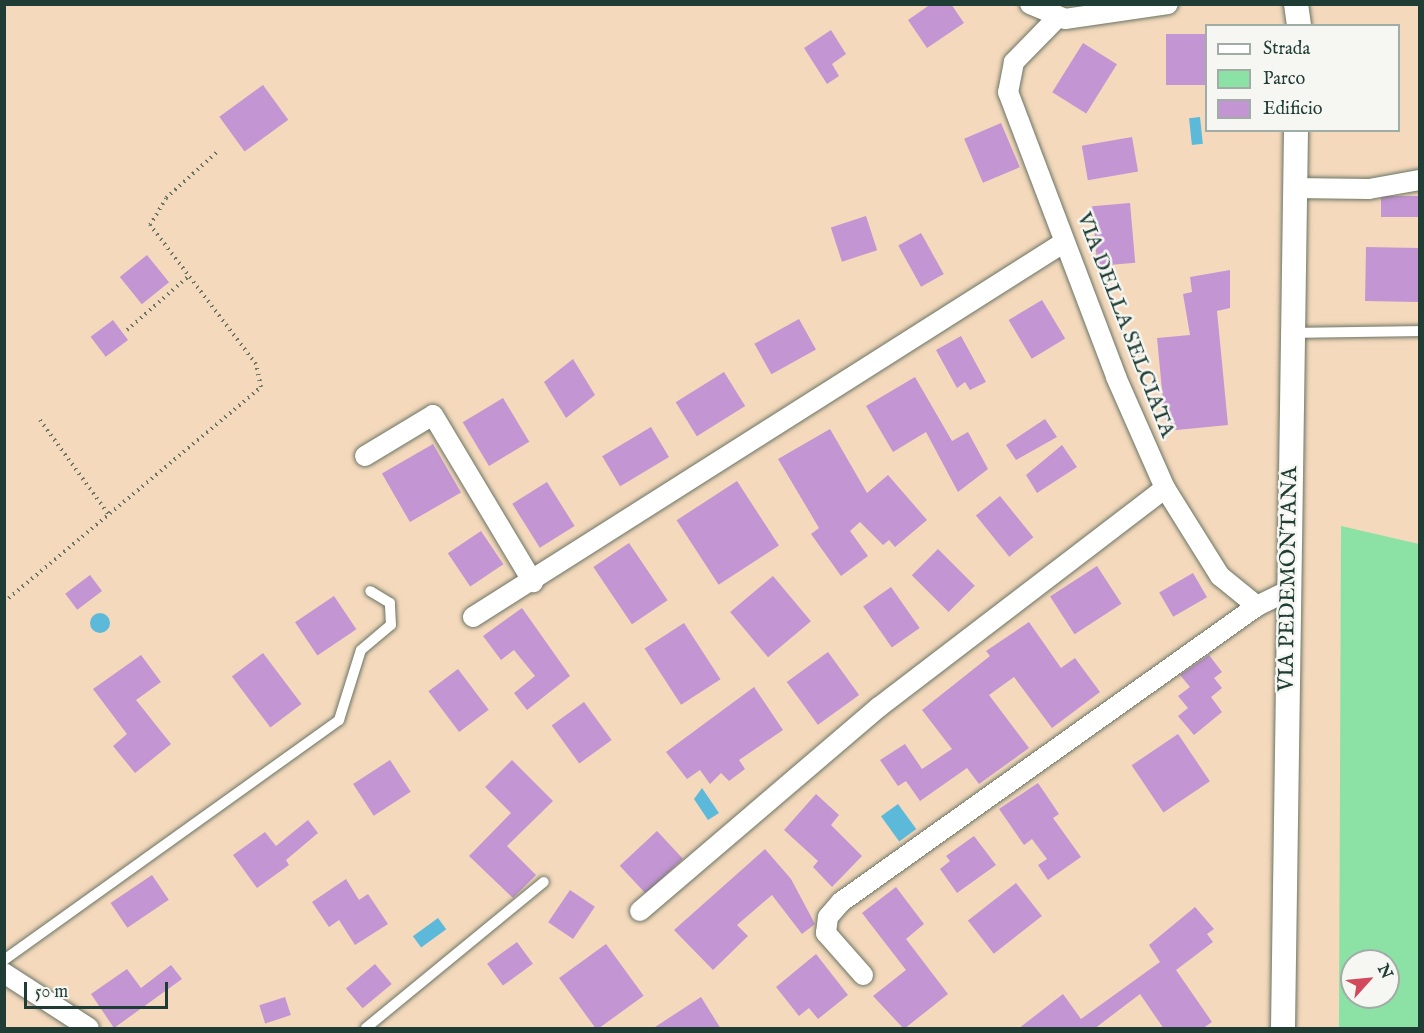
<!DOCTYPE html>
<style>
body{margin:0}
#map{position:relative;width:1424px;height:1033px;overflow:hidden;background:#f4d9bc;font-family:"IM FELL English",serif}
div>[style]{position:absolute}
.green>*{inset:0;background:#8ce1a4}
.water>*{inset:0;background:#5cb9da;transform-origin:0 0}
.round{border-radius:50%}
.building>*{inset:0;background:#c395d3;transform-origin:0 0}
.path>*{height:4px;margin-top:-2px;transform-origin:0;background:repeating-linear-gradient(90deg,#6a7464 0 1.5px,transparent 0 6px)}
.roads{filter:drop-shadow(0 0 2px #6a7464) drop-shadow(0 0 2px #6a7464)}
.service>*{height:10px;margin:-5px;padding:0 5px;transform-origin:5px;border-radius:5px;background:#fff}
.minor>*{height:20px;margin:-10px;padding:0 10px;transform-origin:10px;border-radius:10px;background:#fff}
.tertiary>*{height:24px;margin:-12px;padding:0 12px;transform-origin:12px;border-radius:12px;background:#fff}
span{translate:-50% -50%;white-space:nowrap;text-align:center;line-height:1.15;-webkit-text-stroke:5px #f6f6f2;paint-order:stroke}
.street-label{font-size:22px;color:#1f3d34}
.frame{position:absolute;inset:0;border:6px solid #1f3d34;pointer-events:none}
.legend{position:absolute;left:1205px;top:24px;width:195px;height:108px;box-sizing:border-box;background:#f6f6f2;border:2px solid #a0aca6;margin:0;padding:8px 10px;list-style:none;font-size:18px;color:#1f3d34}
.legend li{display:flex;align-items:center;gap:12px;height:30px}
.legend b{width:30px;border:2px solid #a0aca6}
.north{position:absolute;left:1340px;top:949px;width:60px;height:60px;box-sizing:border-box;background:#f6f6f2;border:2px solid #a0aca6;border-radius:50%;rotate:63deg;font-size:16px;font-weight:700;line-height:24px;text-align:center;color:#1f3d34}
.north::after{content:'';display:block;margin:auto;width:21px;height:27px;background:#d1495b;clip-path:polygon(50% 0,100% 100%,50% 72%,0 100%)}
.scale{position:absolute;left:24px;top:982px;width:144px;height:27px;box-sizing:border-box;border:3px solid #1f3d34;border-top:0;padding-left:8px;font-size:18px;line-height:21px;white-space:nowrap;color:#1f3d34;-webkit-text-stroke:4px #f6f6f2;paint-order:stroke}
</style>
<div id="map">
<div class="green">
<i style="clip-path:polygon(evenodd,1341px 526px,1419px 544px,1419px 1028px,1339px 1028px,1341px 526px,1352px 961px,1388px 961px,1388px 997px,1352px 997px,1352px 961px)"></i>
</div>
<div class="water">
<i style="left:1200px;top:117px;width:27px;height:11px;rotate:84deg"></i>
<i class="round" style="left:90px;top:613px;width:20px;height:20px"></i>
<i style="clip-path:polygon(702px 788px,719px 813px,708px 820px,694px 799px)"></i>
<i style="left:898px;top:804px;width:31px;height:21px;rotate:54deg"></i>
<i style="left:438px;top:918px;width:14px;height:31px;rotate:54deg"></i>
</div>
<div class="building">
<i style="clip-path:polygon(931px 4px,951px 4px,964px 23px,927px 48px,908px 20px)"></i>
<i style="clip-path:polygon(831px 30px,846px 54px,832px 64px,839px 76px,827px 84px,804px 48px)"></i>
<i style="left:1206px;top:34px;width:51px;height:40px;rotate:90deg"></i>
<i style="left:1083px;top:43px;width:40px;height:58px;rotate:32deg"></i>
<i style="left:263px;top:85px;width:43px;height:54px;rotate:54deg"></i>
<i style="left:1001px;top:123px;width:48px;height:40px;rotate:67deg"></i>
<i style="left:1132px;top:137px;width:35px;height:51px;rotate:80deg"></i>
<i style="left:1419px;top:196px;width:21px;height:38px;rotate:90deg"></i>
<i style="left:1130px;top:203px;width:60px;height:38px;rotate:85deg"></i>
<i style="left:866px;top:216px;width:36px;height:37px;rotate:72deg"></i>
<i style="left:921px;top:233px;width:47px;height:26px;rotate:61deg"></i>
<i style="left:1366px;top:247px;width:53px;height:54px;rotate:1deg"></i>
<i style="left:147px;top:255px;width:35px;height:35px;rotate:51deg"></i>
<i style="clip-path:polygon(1230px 270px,1230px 308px,1217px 311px,1228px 425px,1166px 431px,1157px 338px,1190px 335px,1183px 294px,1192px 292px,1190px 277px)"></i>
<i style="left:1042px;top:300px;width:45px;height:39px;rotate:59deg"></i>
<i style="left:799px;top:319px;width:35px;height:51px;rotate:61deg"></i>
<i style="left:113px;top:320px;width:25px;height:28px;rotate:53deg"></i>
<i style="clip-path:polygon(961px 336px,986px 382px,970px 390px,965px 382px,957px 388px,936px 350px)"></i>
<i style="clip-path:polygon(573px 359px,595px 395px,566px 418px,544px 382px)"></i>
<i style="left:724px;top:372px;width:40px;height:57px;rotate:58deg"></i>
<i style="clip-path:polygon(915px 377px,952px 441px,968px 432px,988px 469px,958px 492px,926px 432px,893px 452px,866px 406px)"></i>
<i style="left:503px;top:398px;width:51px;height:47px;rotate:59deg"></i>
<i style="clip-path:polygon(1045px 419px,1057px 437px,1016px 460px,1006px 445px)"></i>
<i style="left:651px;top:427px;width:35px;height:57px;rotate:59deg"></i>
<i style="clip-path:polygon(830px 429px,867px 493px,888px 475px,927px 520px,895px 547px,889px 540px,883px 545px,860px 522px,850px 531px,868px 556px,841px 576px,811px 534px,819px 528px,778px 459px)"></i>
<i style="left:433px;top:444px;width:56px;height:59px;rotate:60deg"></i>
<i style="clip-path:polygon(1062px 445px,1077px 467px,1037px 493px,1026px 475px)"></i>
<i style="left:737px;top:481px;width:77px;height:72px;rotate:57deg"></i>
<i style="left:547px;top:482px;width:52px;height:41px;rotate:58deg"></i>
<i style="left:1000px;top:496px;width:53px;height:31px;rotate:51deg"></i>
<i style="left:481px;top:531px;width:40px;height:40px;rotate:56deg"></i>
<i style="left:629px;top:543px;width:69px;height:43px;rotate:56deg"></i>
<i style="left:938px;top:549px;width:52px;height:37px;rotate:45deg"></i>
<i style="left:1097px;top:566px;width:45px;height:56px;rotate:57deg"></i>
<i style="left:1193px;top:573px;width:28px;height:39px;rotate:60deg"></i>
<i style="left:90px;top:575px;width:20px;height:31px;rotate:53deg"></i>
<i style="left:773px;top:576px;width:59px;height:56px;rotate:50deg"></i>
<i style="left:891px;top:587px;width:50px;height:34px;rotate:55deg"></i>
<i style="left:334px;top:596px;width:40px;height:47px;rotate:56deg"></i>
<i style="clip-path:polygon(522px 608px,570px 676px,527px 710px,514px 693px,535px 676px,514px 650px,501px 660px,483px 636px)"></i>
<i style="clip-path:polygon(1029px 622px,1061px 668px,1075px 658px,1100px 692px,1052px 728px,1014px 677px,989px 695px,1029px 748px,979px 784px,967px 768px,920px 801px,906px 781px,898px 786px,880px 760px,905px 744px,922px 769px,952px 749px,922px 710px,990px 656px,986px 651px)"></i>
<i style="left:684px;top:623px;width:67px;height:47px;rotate:57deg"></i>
<i style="left:828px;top:652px;width:53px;height:51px;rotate:54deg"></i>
<i style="left:263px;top:653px;width:64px;height:39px;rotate:53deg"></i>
<i style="clip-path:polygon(141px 655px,161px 682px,136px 700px,171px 744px,135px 773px,113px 746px,127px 734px,93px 689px)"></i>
<i style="clip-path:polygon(1209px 655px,1222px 672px,1214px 678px,1222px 688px,1211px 697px,1222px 712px,1194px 735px,1178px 716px,1188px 708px,1178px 696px,1190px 687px,1180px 675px)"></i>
<i style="left:458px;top:669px;width:51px;height:37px;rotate:53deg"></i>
<i style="clip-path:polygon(754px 687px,783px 730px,739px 760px,745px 769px,729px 781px,721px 773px,710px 784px,700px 770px,687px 779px,666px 752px)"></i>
<i style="left:584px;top:702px;width:47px;height:40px;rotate:54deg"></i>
<i style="left:1178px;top:734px;width:57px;height:56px;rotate:56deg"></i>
<i style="left:390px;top:760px;width:38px;height:44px;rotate:57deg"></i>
<i style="clip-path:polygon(512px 760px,553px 801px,507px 846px,536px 875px,513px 898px,469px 856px,511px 813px,485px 787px)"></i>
<i style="clip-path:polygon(1038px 783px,1059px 814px,1053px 818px,1081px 857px,1048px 880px,1038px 865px,1047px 859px,1032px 839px,1024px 845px,999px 809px)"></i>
<i style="clip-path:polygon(816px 794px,839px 815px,831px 825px,862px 856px,832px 887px,813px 867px,818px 861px,784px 830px)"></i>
<i style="clip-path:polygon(308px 820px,318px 833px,286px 860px,289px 865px,257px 888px,233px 855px,265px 832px,276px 846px)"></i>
<i style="left:657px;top:831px;width:38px;height:51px;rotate:47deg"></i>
<i style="clip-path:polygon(974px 836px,996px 865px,957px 893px,940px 869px,950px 861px,946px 856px)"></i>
<i style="clip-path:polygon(765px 849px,791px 879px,815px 924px,802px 934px,772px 895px,737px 925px,748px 936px,713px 970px,674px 930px)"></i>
<i style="left:152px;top:875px;width:30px;height:50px;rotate:56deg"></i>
<i style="clip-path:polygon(346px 879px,359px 900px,368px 894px,388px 924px,355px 945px,339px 920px,329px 927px,312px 902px)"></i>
<i style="left:1016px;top:883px;width:42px;height:61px;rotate:52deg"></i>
<i style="clip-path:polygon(896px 887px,924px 924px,906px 939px,948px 994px,904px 1029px,873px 996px,906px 970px,862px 913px)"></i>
<i style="left:570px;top:890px;width:30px;height:39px;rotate:34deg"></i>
<i style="clip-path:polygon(1195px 907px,1214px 929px,1207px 934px,1213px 942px,1176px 970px,1212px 1022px,1202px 1029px,1164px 1029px,1140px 994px,1094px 1029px,1018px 1029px,1063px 994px,1081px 1019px,1160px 962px,1149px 945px)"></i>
<i style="left:517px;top:942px;width:27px;height:37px;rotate:54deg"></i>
<i style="left:606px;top:944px;width:64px;height:58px;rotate:54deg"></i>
<i style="clip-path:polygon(816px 954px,848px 995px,818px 1019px,809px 1008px,799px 1016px,776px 987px)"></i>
<i style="left:375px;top:964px;width:26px;height:38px;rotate:50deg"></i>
<i style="clip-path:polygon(171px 965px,182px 979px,114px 1028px,91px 994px,127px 969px,141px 988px)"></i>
<i style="left:285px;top:997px;width:19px;height:27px;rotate:72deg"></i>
<i style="clip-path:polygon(701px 997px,721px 1029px,652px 1029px)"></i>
</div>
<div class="path">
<i style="left:127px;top:330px;width:82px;rotate:-41.1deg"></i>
<i style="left:40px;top:420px;width:117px;rotate:54deg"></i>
<i style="left:4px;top:602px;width:335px;rotate:-39.9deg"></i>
<i style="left:261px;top:387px;width:24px;rotate:-102deg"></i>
<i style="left:256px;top:364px;width:175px;rotate:-127.3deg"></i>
<i style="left:150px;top:225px;width:31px;rotate:-59deg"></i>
<i style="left:166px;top:198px;width:69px;rotate:-42deg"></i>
</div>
<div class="roads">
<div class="service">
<i style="left:1292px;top:333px;width:128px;rotate:-0.9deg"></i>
<i style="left:4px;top:960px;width:412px;rotate:-35.6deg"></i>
<i style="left:339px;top:720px;width:73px;rotate:-72.6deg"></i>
<i style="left:361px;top:650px;width:39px;rotate:-40deg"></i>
<i style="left:391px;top:625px;width:22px;rotate:-93deg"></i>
<i style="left:390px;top:603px;width:23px;rotate:-149deg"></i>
<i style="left:366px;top:1028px;width:230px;rotate:-39.4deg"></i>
</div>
<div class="minor">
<i style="left:1030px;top:4px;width:38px;rotate:23deg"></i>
<i style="left:1065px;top:19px;width:104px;rotate:-8.3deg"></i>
<i style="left:1057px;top:18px;width:62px;rotate:134.3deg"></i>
<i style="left:1014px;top:62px;width:31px;rotate:101deg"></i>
<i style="left:1008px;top:92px;width:305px;rotate:69.2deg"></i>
<i style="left:1116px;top:377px;width:121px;rotate:66.2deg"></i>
<i style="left:1165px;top:488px;width:104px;rotate:58deg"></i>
<i style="left:1220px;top:576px;width:48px;rotate:39deg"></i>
<i style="left:1257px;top:606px;width:34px;rotate:-26deg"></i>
<i style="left:1294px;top:188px;width:75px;rotate:0.8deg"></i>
<i style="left:1369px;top:189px;width:52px;rotate:-10deg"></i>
<i style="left:365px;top:456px;width:79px;rotate:-31.1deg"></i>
<i style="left:433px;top:415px;width:195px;rotate:59.1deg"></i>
<i style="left:473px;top:617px;width:699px;rotate:-32.37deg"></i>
<i style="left:640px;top:911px;width:314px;rotate:-40.5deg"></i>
<i style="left:879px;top:707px;width:360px;rotate:-37.4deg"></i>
<i style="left:4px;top:973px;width:101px;rotate:32.9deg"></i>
<i style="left:863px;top:975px;width:56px;rotate:-131.4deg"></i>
<i style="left:826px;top:933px;width:16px;rotate:-83deg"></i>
<i style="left:828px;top:917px;width:20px;rotate:-49deg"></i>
<i style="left:841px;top:902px;width:511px;rotate:-35.43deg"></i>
</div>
<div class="tertiary">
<i style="left:1296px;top:4px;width:22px;rotate:82deg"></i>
<i style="left:1283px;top:1028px;width:898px;rotate:-89.17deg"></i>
</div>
</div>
<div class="street-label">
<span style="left:1125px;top:325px;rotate:69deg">VIA DELLA SELCIATA</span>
<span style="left:1289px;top:579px;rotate:-89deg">VIA PEDEMONTANA</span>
</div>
<div class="frame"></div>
<ul class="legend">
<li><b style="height:8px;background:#fff"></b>Strada</li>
<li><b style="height:16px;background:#8ce1a4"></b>Parco</li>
<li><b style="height:16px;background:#c395d3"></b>Edificio</li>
</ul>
<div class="north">N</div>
<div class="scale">50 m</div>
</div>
